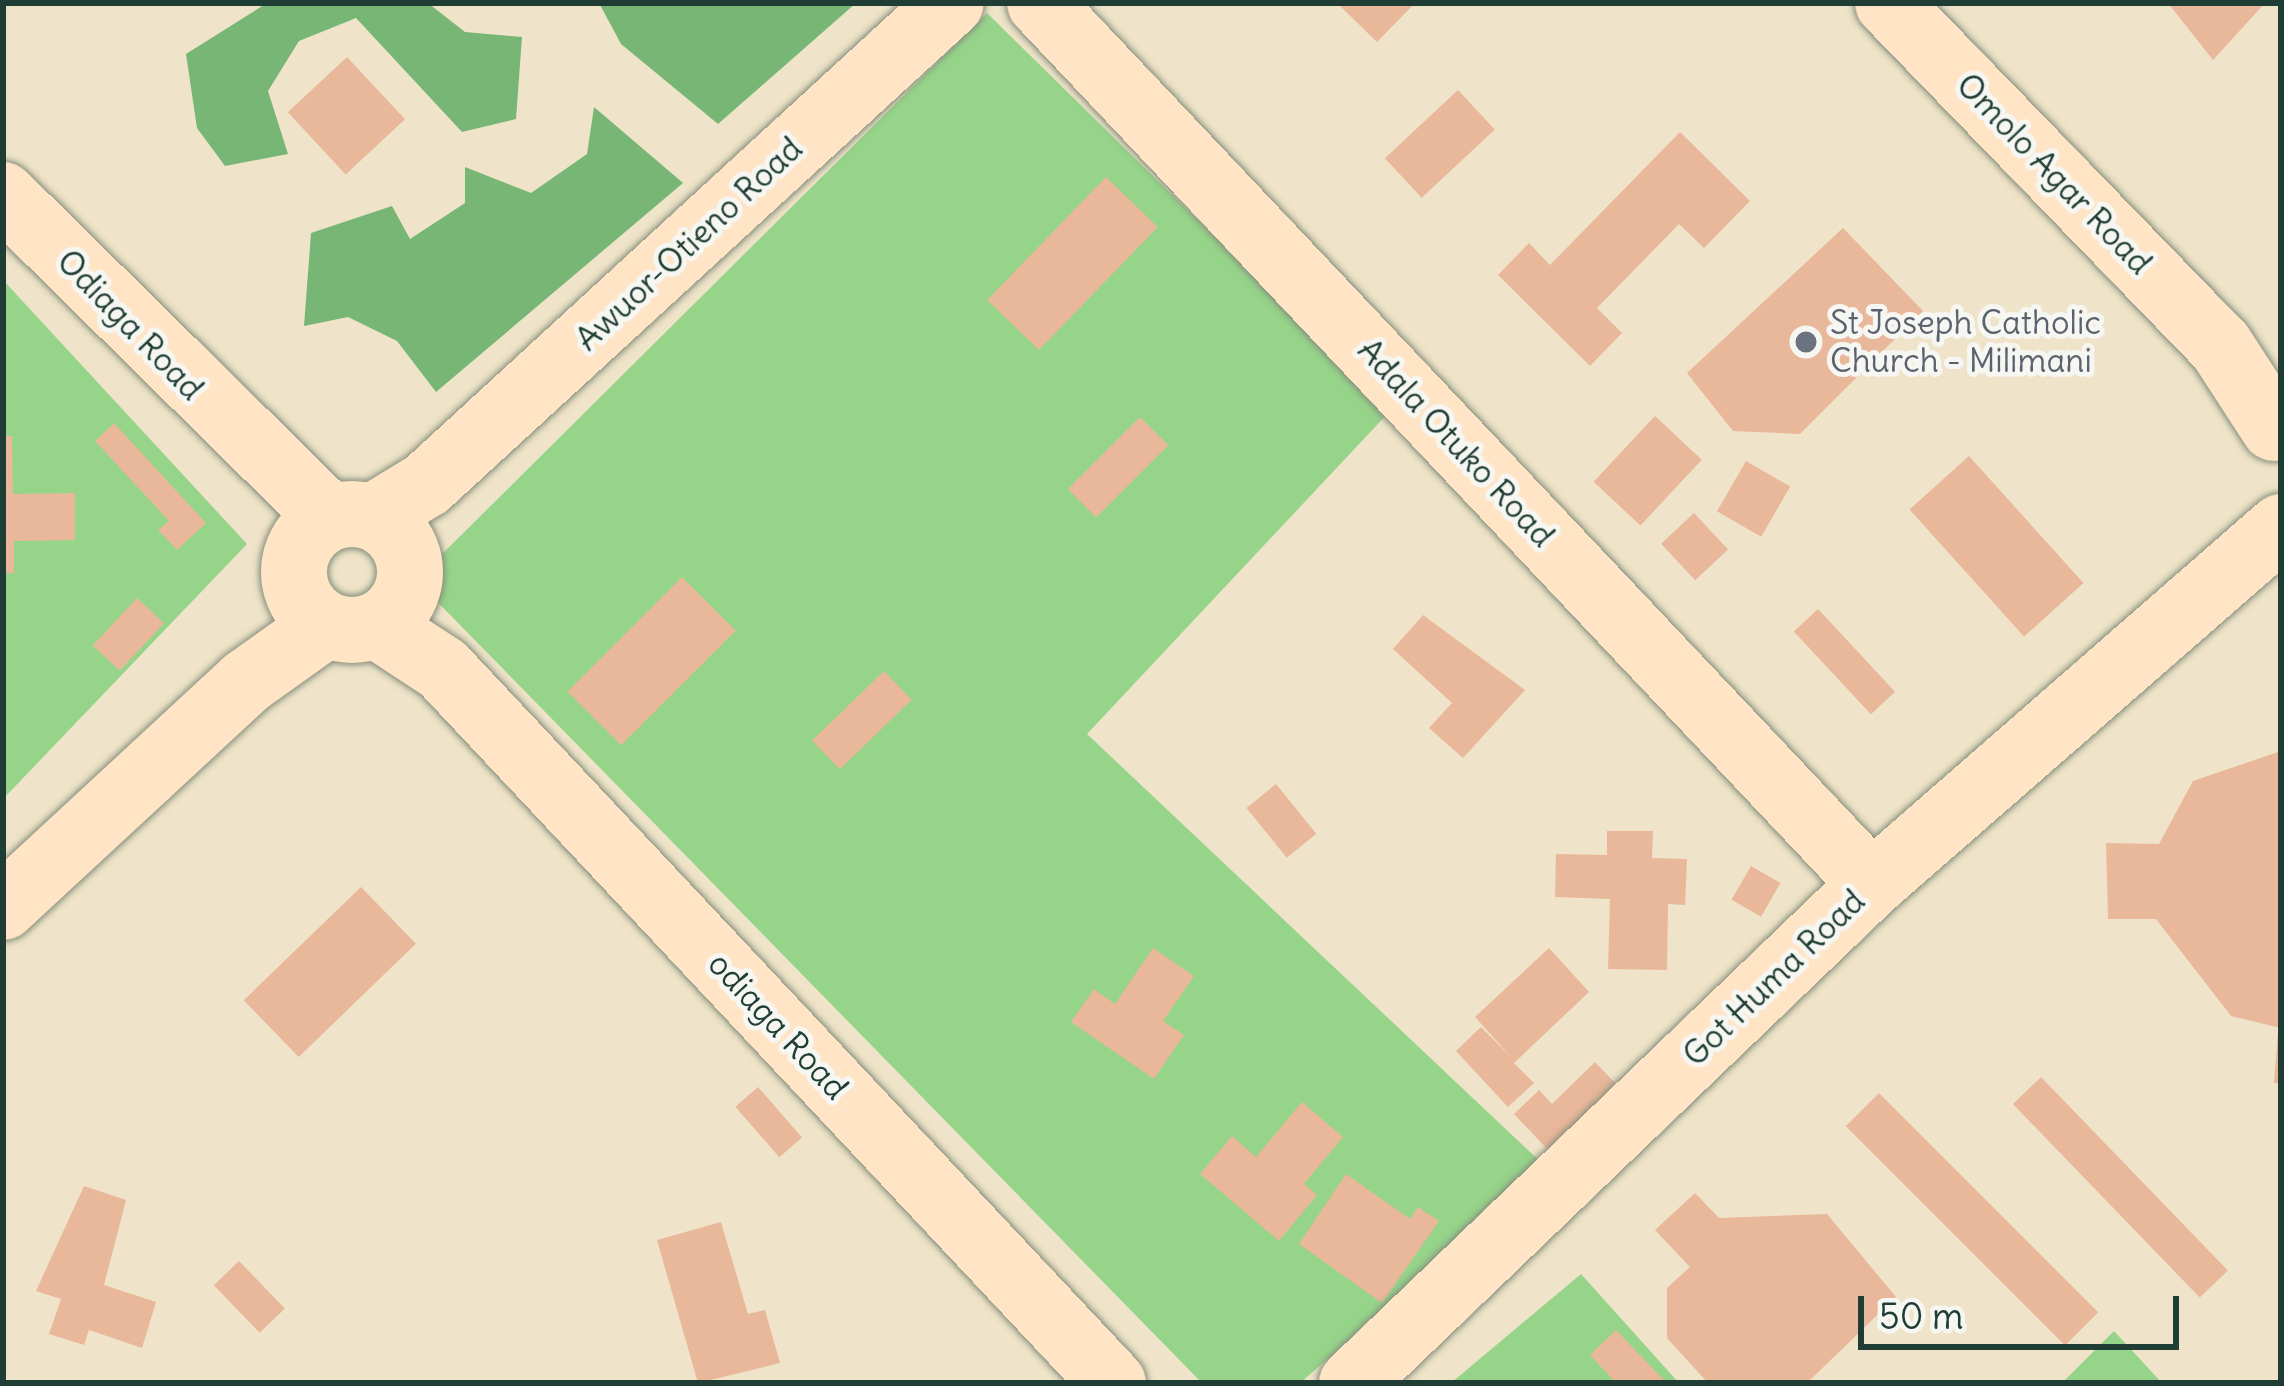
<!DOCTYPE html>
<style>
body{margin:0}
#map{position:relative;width:2284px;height:1386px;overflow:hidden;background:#efe4c9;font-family:Delius,sans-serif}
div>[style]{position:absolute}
.green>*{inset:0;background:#96d48a}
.forest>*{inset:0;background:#78b676}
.building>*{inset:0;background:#e9b799;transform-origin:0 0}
.roads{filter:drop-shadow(0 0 3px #87907e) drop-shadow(0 0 3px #87907e)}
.secondary>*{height:66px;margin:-33px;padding:0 33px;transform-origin:33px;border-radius:33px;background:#ffe4c6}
.secondary>.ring{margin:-33px;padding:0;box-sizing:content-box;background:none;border:66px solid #ffe4c6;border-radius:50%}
.dots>*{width:33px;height:33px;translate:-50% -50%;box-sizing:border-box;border:6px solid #f6f6f2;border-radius:50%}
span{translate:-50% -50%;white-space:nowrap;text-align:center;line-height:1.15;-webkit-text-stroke:10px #f6f6f2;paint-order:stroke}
.street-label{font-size:33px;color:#1f3d34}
.worship-label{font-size:33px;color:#5b616d}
.left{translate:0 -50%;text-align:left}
.frame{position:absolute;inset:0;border:6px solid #1f3d34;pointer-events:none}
.scale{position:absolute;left:1858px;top:1296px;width:321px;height:54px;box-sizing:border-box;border:6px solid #1f3d34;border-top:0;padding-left:15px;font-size:36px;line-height:42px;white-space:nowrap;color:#1f3d34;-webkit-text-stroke:9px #f6f6f2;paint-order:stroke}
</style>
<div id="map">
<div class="green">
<i style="clip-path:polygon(987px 13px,1391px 410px,1087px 734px,1547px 1168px,1300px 1383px,1202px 1383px,416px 580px)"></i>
<i style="clip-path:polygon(3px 280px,247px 544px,3px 799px)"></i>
<i style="clip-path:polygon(1581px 1274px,1679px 1383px,1451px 1383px)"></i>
<i style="clip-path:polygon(2114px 1331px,2162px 1383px,2062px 1383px)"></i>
</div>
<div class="forest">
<i style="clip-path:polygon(267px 3px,428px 3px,465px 32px,522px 37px,516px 119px,462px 132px,356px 18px,299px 41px,268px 91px,288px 154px,225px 166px,197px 128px,186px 54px)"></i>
<i style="clip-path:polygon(599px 3px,856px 3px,718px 124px,621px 44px)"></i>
<i style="clip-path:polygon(594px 107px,683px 183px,436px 392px,397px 341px,348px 317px,304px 326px,311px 233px,392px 206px,410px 239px,465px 203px,465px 167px,531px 193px,587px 154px)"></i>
</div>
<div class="building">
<i style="clip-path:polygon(1337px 3px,1415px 3px,1377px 42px)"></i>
<i style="clip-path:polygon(2168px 3px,2265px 3px,2213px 60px)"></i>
<i style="left:347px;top:57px;width:85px;height:81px;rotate:47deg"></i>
<i style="left:1458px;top:90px;width:54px;height:100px;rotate:47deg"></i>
<i style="clip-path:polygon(1680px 132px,1750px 201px,1704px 248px,1679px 224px,1597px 308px,1622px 333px,1590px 366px,1498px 275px,1529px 243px,1550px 265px)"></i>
<i style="left:1106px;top:177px;width:72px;height:171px;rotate:44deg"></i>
<i style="clip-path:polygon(1843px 228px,1923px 311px,1800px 434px,1733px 431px,1687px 373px)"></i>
<i style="left:1655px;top:416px;width:64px;height:90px;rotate:43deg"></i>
<i style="left:1140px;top:417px;width:40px;height:102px;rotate:45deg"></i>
<i style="clip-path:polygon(114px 423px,206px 523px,177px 550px,158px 530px,169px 521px,95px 441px)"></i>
<i style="clip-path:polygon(3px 436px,12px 436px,13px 494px,75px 493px,75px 540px,14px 541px,14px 573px,3px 573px)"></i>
<i style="left:1969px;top:456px;width:171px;height:80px;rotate:48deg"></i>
<i style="left:1746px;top:461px;width:51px;height:58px;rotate:30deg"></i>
<i style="left:1694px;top:513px;width:50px;height:45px;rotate:47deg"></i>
<i style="left:682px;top:577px;width:76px;height:162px;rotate:45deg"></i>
<i style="left:137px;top:598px;width:37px;height:65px;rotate:43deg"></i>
<i style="left:1818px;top:609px;width:113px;height:33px;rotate:47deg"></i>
<i style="clip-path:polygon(1423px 615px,1525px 690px,1463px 758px,1429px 728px,1452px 703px,1393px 649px)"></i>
<i style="left:884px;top:671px;width:40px;height:100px;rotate:46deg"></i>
<i style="clip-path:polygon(2281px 751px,2281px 1028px,2231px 1016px,2156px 919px,2108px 919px,2106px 843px,2159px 844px,2193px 781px)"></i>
<i style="left:1276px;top:784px;width:64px;height:38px;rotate:51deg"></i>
<i style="clip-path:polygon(1607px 831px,1653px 831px,1652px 858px,1687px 859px,1685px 905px,1668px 904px,1667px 970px,1608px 969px,1610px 899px,1555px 897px,1556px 854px,1607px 855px)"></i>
<i style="left:1751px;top:866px;width:34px;height:39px;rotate:30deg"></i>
<i style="left:361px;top:887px;width:79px;height:163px;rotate:46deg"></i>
<i style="clip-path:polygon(1153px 948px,1194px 976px,1163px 1021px,1184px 1035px,1154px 1079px,1071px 1022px,1094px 989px,1115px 1004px)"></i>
<i style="clip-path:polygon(1549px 948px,1589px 992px,1514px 1063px,1534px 1083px,1508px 1107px,1456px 1051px,1481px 1027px,1511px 1057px,1475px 1017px)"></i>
<i style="clip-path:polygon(2278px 1032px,2281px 1032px,2281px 1083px,2274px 1083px)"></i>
<i style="clip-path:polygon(1595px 1062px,1617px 1085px,1549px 1151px,1514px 1114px,1539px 1090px,1552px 1104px)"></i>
<i style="left:2041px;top:1077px;width:269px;height:39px;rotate:46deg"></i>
<i style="left:758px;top:1087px;width:67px;height:30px;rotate:49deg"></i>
<i style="left:1879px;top:1093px;width:310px;height:47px;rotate:45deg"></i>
<i style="clip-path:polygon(1302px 1102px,1343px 1137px,1304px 1184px,1317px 1195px,1279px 1241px,1200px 1174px,1232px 1136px,1256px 1157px)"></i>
<i style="clip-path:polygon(1346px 1174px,1410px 1219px,1418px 1207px,1439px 1221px,1382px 1303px,1299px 1244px)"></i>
<i style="clip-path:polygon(84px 1186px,126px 1200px,104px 1285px,156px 1302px,142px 1348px,89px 1330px,84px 1345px,49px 1334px,61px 1299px,36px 1291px)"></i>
<i style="clip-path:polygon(1695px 1193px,1719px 1218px,1827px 1214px,1896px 1297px,1807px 1383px,1708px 1383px,1667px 1338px,1667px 1288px,1690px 1267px,1655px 1230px)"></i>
<i style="clip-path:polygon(721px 1222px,748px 1314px,765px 1310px,780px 1363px,698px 1383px,657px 1240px)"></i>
<i style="left:239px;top:1261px;width:66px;height:35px;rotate:46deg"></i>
<i style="clip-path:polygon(1616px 1330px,1667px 1383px,1616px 1383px,1590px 1355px)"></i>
</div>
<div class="roads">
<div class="secondary">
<i style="left:1040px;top:3px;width:1212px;rotate:46.64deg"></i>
<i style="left:1888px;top:3px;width:477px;rotate:45.9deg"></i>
<i style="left:2220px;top:345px;width:99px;rotate:57deg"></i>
<i style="left:3px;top:195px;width:459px;rotate:44.6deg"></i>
<i class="ring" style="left:294px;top:514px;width:50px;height:50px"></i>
<i style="left:373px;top:517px;width:63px;rotate:-31.4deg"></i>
<i style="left:427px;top:484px;width:711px;rotate:-42.55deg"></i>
<i style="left:376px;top:625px;width:80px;rotate:33.3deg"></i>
<i style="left:443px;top:669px;width:979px;rotate:46.82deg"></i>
<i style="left:3px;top:907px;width:331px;rotate:-42.8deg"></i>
<i style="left:246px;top:682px;width:98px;rotate:-35.5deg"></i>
<i style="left:1352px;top:1383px;width:721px;rotate:-43.82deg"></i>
<i style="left:1872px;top:884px;width:543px;rotate:-41.12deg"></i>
</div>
</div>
<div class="dots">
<i style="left:1806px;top:342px;background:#6b7280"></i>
</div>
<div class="street-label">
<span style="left:2054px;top:174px;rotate:46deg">Omolo Agar Road</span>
<span style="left:689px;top:244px;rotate:-43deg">Awuor-Otieno Road</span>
<span style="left:130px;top:325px;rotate:46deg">Odiaga Road</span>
<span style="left:1456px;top:443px;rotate:47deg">Adala Otuko Road</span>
<span style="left:1774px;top:978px;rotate:-44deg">Got Huma Road</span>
<span style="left:778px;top:1026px;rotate:47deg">odiaga Road</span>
</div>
<div class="worship-label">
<span class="left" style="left:1830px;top:342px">St Joseph Catholic<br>Church - Milimani</span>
</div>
<div class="frame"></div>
<div class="scale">50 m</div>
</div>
